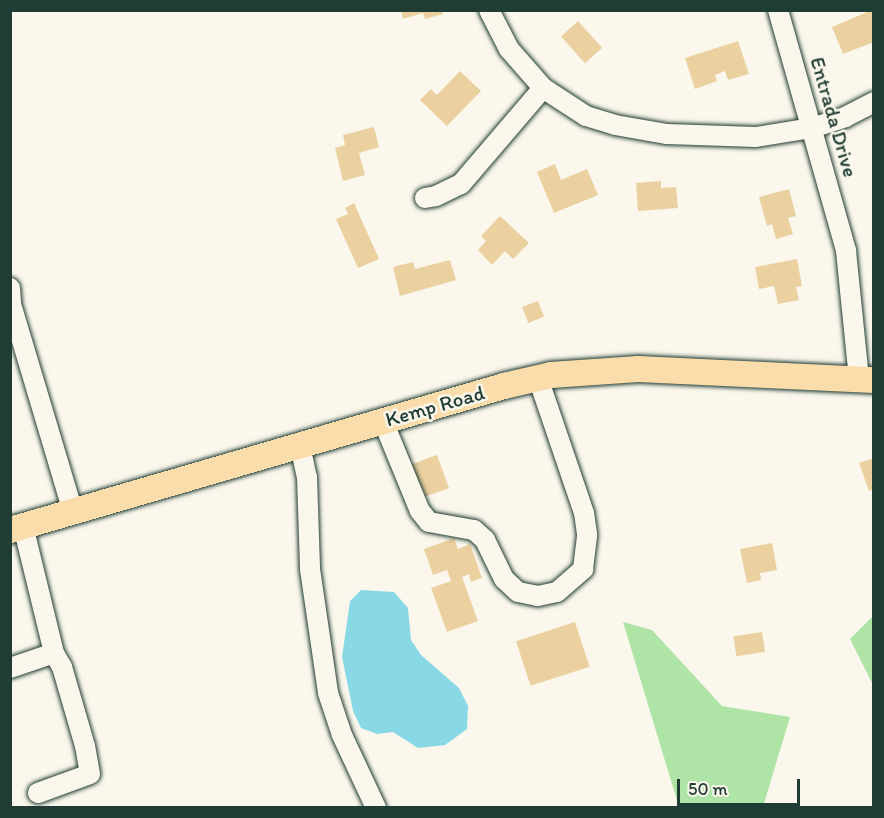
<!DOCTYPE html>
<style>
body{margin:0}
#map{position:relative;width:884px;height:818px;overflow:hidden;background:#fbf7ec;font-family:Itim,sans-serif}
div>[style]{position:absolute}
.green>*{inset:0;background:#afe4a7}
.water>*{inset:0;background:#89d8e5}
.building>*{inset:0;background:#ecd1a0;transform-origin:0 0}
.roads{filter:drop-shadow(0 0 2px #1f3d34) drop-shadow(0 0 2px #1f3d34)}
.minor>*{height:20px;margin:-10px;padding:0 10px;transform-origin:10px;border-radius:10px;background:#fbf7ec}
.major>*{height:26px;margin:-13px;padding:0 13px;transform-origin:13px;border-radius:13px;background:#fbddab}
span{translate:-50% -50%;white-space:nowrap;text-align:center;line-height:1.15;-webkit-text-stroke:5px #fbf7ec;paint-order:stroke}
.street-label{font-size:21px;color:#1f3d34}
.frame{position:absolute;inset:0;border:12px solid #1f3d34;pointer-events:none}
.scale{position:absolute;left:677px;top:779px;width:123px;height:27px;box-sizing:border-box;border:3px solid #1f3d34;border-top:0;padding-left:8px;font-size:18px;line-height:21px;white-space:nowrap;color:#1f3d34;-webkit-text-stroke:4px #fbf7ec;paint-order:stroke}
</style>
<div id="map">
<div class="green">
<i style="clip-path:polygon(873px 616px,873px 685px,850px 639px)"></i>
<i style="clip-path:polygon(623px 622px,652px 630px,722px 706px,790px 717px,763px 807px,679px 807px)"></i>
</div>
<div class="water">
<i style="clip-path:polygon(361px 590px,394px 592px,408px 608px,411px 640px,421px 655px,459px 688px,468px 706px,467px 729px,445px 745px,418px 748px,393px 732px,377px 734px,361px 728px,353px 711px,342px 657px,350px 601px)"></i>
</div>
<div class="building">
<i style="clip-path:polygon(401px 10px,442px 10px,443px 14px,425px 19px,423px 13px,403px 19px)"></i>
<i style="clip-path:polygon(872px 10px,874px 42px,843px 54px,832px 27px)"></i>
<i style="left:578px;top:21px;width:36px;height:23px;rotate:48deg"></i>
<i style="clip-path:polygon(738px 41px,749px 74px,728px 80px,725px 71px,715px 75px,717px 81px,695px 89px,685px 58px)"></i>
<i style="clip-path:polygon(460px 71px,481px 91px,447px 126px,420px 100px,431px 89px,437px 95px)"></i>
<i style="clip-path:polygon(374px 127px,379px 147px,359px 153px,365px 175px,343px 181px,335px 148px,345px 145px,343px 135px)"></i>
<i style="clip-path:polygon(555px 164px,561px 180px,587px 169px,598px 195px,554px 213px,537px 172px)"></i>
<i style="clip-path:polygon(661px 181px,661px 188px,676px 187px,678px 208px,638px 211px,636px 183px)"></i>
<i style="clip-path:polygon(789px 189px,796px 216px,788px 218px,793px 234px,776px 239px,772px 224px,767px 226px,759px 197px)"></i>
<i style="clip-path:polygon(354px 203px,379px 259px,358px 268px,336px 219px,348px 214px,345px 208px)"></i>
<i style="clip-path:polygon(500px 216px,529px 243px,513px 259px,505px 251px,492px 265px,478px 250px,486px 241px,481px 236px)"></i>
<i style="clip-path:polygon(797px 259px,802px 286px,796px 287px,799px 300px,778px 304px,774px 286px,759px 289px,755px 267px)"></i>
<i style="clip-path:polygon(450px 260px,456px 280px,400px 296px,393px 267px,413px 262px,415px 269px)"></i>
<i style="left:538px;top:301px;width:17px;height:17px;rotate:69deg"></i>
<i style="left:437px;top:455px;width:35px;height:28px;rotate:70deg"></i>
<i style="clip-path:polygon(874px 458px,874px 489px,869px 491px,859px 463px)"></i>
<i style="clip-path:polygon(454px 538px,458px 549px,470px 544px,482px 578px,471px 582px,469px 574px,462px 577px,478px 621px,447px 632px,431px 588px,451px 581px,447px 570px,433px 575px,424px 549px)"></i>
<i style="clip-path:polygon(772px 543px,777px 570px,760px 573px,761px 580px,747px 583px,740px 549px)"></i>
<i style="left:575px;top:622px;width:47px;height:62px;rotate:72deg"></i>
<i style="left:762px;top:632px;width:20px;height:29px;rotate:81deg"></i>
</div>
<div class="roads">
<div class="minor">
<i style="left:489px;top:10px;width:44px;rotate:62.9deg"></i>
<i style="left:509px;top:49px;width:52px;rotate:48.9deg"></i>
<i style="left:543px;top:88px;width:51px;rotate:33.1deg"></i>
<i style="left:586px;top:116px;width:30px;rotate:17deg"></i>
<i style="left:615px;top:125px;width:53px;rotate:9.8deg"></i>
<i style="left:667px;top:134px;width:89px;rotate:1.9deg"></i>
<i style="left:756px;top:137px;width:57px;rotate:-9.1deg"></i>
<i style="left:812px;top:128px;width:35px;rotate:-18deg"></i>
<i style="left:845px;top:117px;width:33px;rotate:-27deg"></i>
<i style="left:778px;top:10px;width:250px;rotate:74.2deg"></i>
<i style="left:846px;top:251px;width:129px;rotate:84.2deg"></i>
<i style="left:425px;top:198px;width:11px;rotate:-10deg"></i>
<i style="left:436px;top:196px;width:28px;rotate:-26deg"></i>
<i style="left:461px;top:184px;width:126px;rotate:-49.5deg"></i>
<i style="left:10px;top:288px;width:16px;rotate:86deg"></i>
<i style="left:11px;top:304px;width:217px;rotate:73.4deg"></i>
<i style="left:383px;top:421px;width:97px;rotate:67.7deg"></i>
<i style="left:420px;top:511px;width:14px;rotate:51deg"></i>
<i style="left:429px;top:522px;width:46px;rotate:10.1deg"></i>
<i style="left:474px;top:530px;width:15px;rotate:42deg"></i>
<i style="left:485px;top:540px;width:43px;rotate:64deg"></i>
<i style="left:504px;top:579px;width:19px;rotate:43deg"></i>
<i style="left:518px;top:592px;width:20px;rotate:11deg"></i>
<i style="left:538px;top:596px;width:19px;rotate:-12deg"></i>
<i style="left:557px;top:592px;width:35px;rotate:-41deg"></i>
<i style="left:583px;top:569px;width:35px;rotate:-83deg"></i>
<i style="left:587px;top:534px;width:21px;rotate:-98deg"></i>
<i style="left:584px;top:513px;width:143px;rotate:-108.8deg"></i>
<i style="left:300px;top:445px;width:33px;rotate:78deg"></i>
<i style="left:307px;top:477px;width:92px;rotate:88.1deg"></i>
<i style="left:310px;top:569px;width:125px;rotate:81.7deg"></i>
<i style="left:328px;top:693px;width:44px;rotate:71.6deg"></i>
<i style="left:342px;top:735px;width:81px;rotate:65deg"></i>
<i style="left:10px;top:668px;width:46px;rotate:-18.8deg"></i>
<i style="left:54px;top:653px;width:131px;rotate:-103.7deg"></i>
<i style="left:38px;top:793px;width:55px;rotate:-20.1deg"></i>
<i style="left:90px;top:774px;width:28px;rotate:-100deg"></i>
<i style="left:85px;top:746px;width:82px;rotate:-106.2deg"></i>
<i style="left:62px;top:667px;width:16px;rotate:-120deg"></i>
</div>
<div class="major">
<i style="left:10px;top:530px;width:515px;rotate:-16.25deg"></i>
<i style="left:504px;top:386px;width:48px;rotate:-13.2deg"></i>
<i style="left:551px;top:375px;width:87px;rotate:-3.9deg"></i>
<i style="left:638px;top:369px;width:236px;rotate:2.7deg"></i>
</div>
</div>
<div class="street-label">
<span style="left:834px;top:117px;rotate:74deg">Entrada Drive</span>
<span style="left:435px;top:406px;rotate:-16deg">Kemp Road</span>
</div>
<div class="frame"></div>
<div class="scale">50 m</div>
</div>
